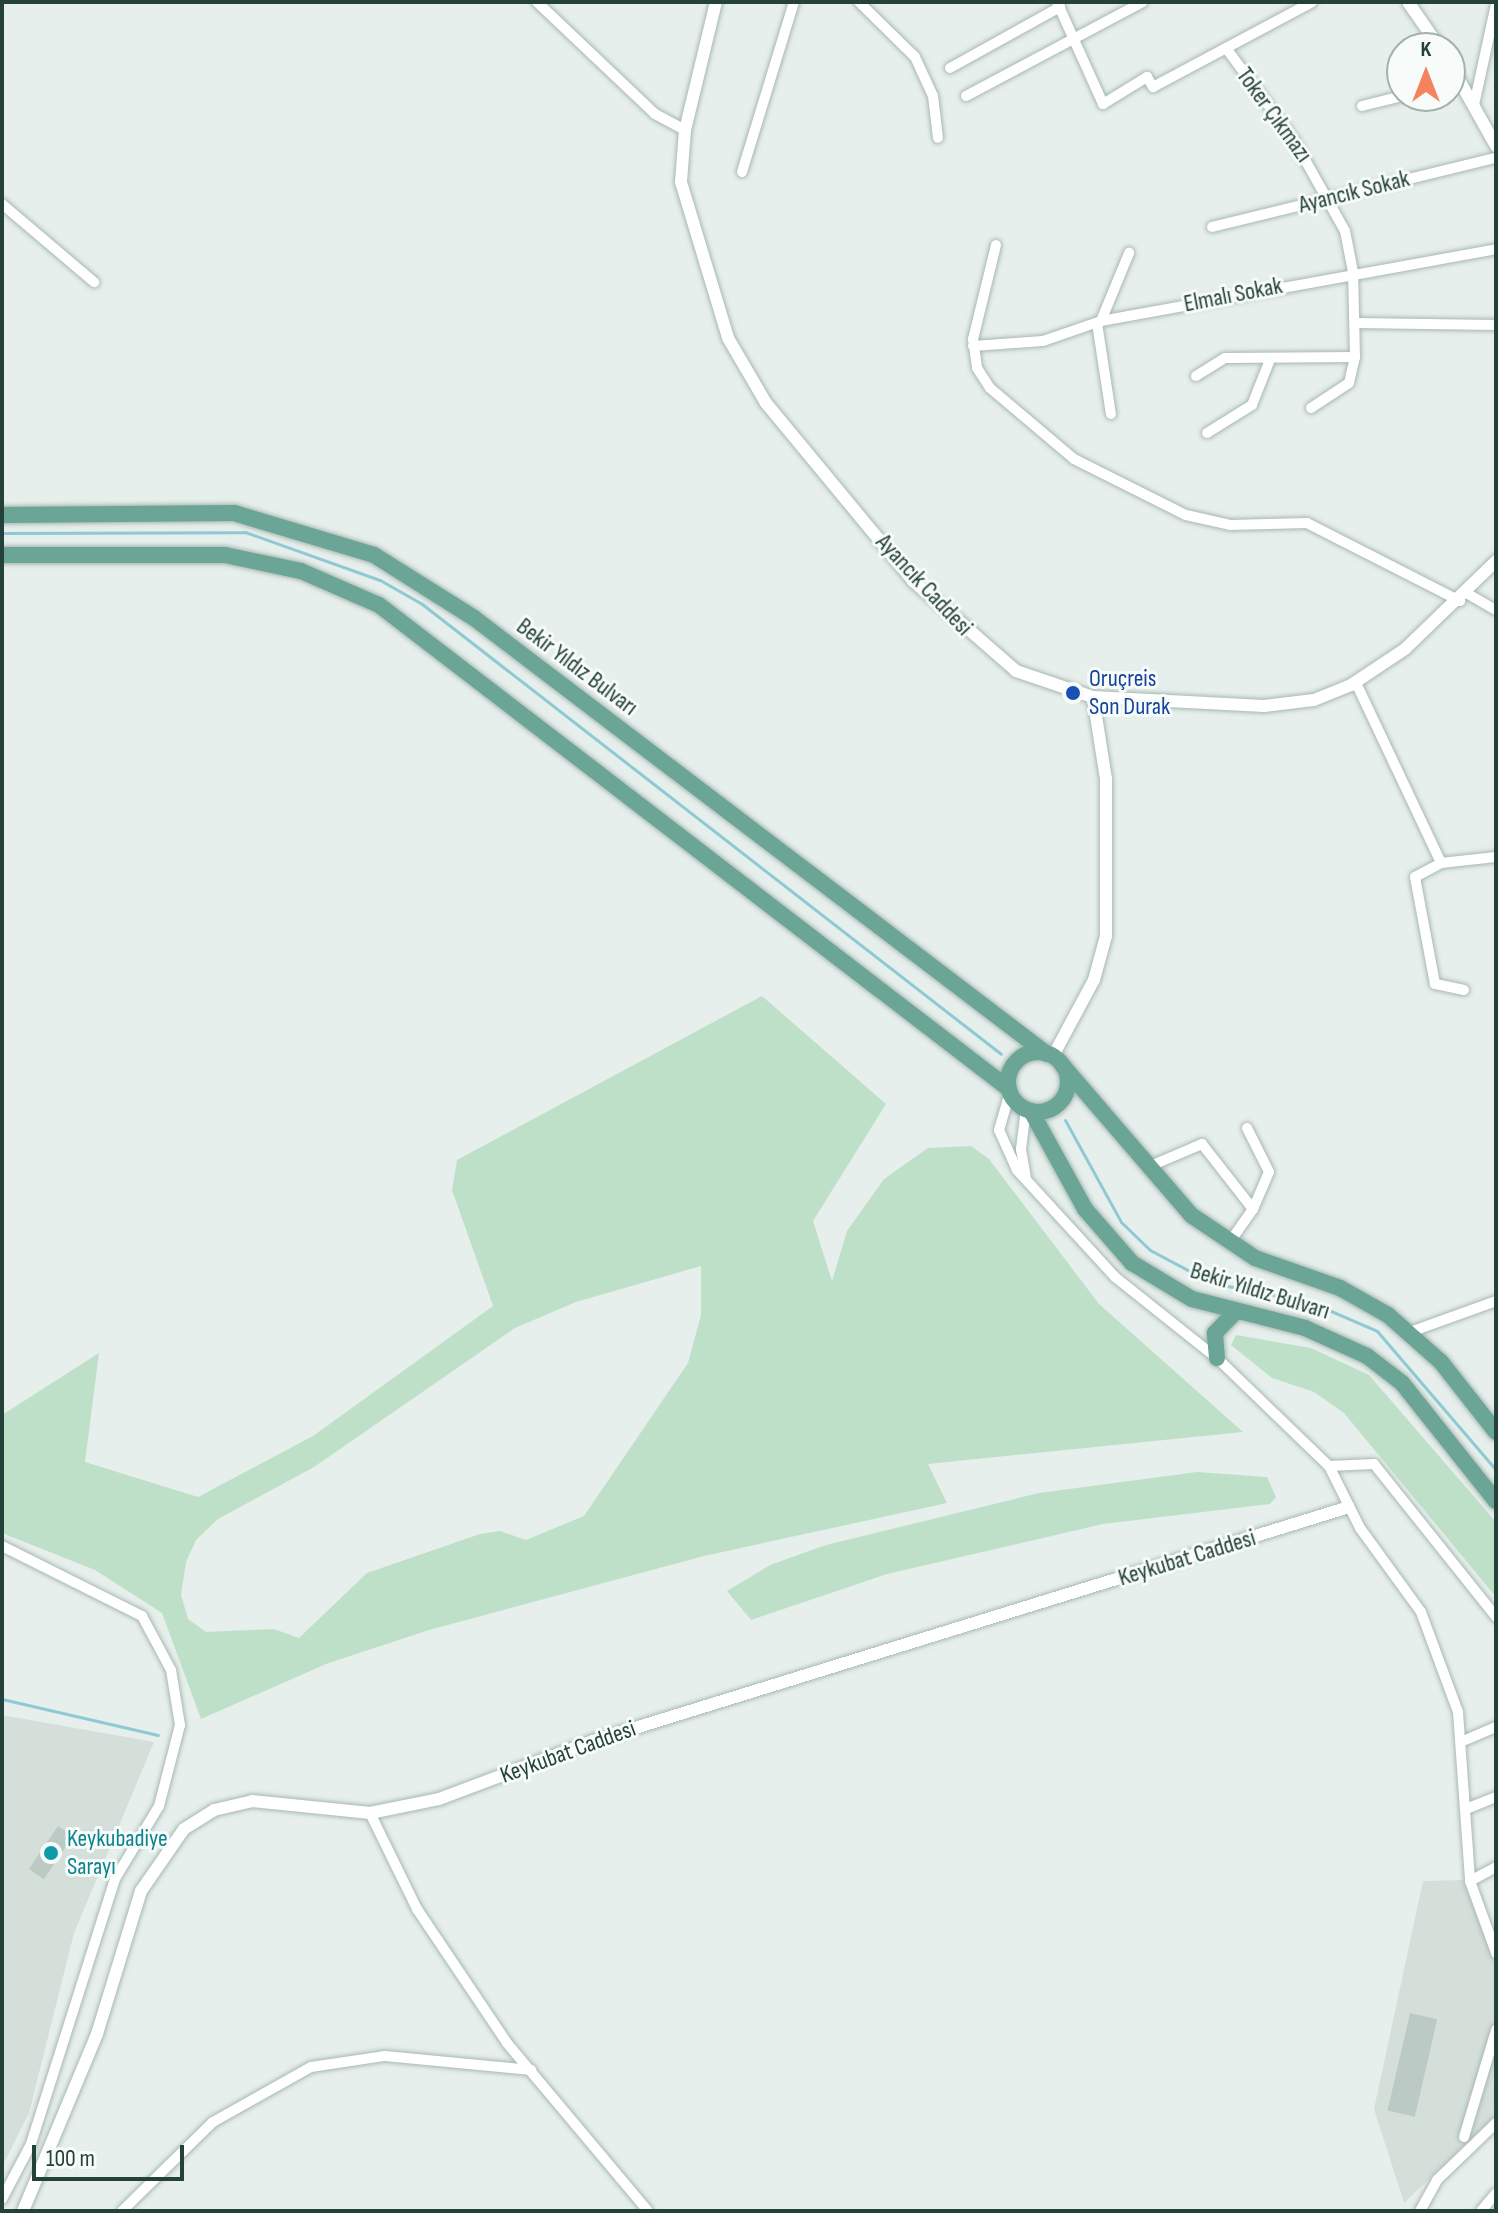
<!DOCTYPE html>
<meta charset="utf-8">
<style>
body{margin:0}
#map{position:relative;width:1498px;height:2213px;overflow:hidden;background:#e6efeb;font-family:"Sofia Sans Condensed",sans-serif}
div>[style]{position:absolute}
.built>*{inset:0;background:#d4dfda}
.green>*{inset:0;background:#bfe0c8}
.stream>*{height:3px;margin:-1.5px;padding:0 1.5px;transform-origin:1.5px;border-radius:1.5px;background:#8ec9d4}
.building>*{inset:0;background:#bbcac4;transform-origin:0 0}
.roads{filter:drop-shadow(0 0 2px #a8b8b2) drop-shadow(0 0 2px #a8b8b2)}
.minor>*{height:10px;margin:-5px;padding:0 5px;transform-origin:5px;border-radius:5px;background:#fff}
.tertiary>*{height:12px;margin:-6px;padding:0 6px;transform-origin:6px;border-radius:6px;background:#fff}
.primary>*{height:16px;margin:-8px;padding:0 8px;transform-origin:8px;border-radius:8px;background:#6aa596}
.primary>.ring{margin:-8px;padding:0;box-sizing:content-box;background:none;border:16px solid #6aa596;border-radius:50%}
.dots>*{width:22px;height:22px;translate:-50% -50%;box-sizing:border-box;border:4px solid #f7fbf9;border-radius:50%}
span{translate:-50% -50%;white-space:nowrap;text-align:center;line-height:1.15;-webkit-text-stroke:6px #f7fbf9;paint-order:stroke}
.street-label{font-size:24px;color:#24423a}
.transit-label{font-size:24px;color:#164399}
.left{translate:0 -50%;text-align:left}
.culture-label{font-size:24px;color:#0d838f}
.frame{position:absolute;inset:0;border:4px solid #24423a;pointer-events:none}
.north{position:absolute;left:1386px;top:32px;width:80px;height:80px;box-sizing:border-box;background:#f7fbf9;border:2px solid #a3b1ad;border-radius:50%;rotate:0deg;font-size:22px;font-weight:700;line-height:32px;text-align:center;color:#24423a}
.north::after{content:'';display:block;margin:auto;width:28px;height:36px;background:#f4845f;clip-path:polygon(50% 0,100% 100%,50% 72%,0 100%)}
.scale{position:absolute;left:32px;top:2145px;width:152px;height:36px;box-sizing:border-box;border:4px solid #24423a;border-top:0;padding-left:10px;font-size:24px;line-height:28px;white-space:nowrap;color:#24423a;-webkit-text-stroke:6px #f7fbf9;paint-order:stroke}
</style>
<div id="map">
<div class="built">
<i style="clip-path:polygon(2px 1715px,154px 1742px,74px 1933px,29px 2113px,2px 2167px)"></i>
<i style="clip-path:polygon(1463px 1880px,1496px 1965px,1496px 2115px,1404px 2203px,1374px 2109px,1423px 1881px)"></i>
</div>
<div class="green">
<i style="clip-path:polygon(evenodd,762px 996px,886px 1104px,813px 1221px,832px 1281px,847px 1231px,884px 1179px,928px 1148px,971px 1146px,989px 1159px,1099px 1304px,1243px 1432px,928px 1464px,947px 1503px,704px 1556px,429px 1630px,326px 1664px,201px 1719px,162px 1613px,95px 1570px,2px 1533px,2px 1415px,99px 1353px,85px 1462px,198px 1497px,313px 1436px,493px 1306px,452px 1190px,457px 1160px,762px 996px,701px 1266px,701px 1315px,688px 1363px,584px 1516px,526px 1540px,500px 1531px,480px 1534px,367px 1573px,299px 1638px,274px 1629px,206px 1632px,188px 1619px,181px 1595px,186px 1562px,196px 1540px,218px 1519px,314px 1467px,515px 1328px,576px 1302px,701px 1266px)"></i>
<i style="clip-path:polygon(1236px 1335px,1311px 1348px,1369px 1375px,1496px 1522px,1496px 1597px,1344px 1413px,1314px 1392px,1272px 1378px,1231px 1345px)"></i>
<i style="clip-path:polygon(1197px 1472px,1267px 1477px,1276px 1497px,1270px 1504px,1103px 1524px,887px 1574px,751px 1620px,727px 1591px,770px 1565px,826px 1545px,1039px 1493px)"></i>
</div>
<div class="stream">
<i style="left:2px;top:533px;width:243px;rotate:-0.2deg"></i>
<i style="left:245px;top:532px;width:143px;rotate:19.6deg"></i>
<i style="left:380px;top:580px;width:48px;rotate:29.7deg"></i>
<i style="left:422px;top:604px;width:733px;rotate:37.85deg"></i>
<i style="left:1065px;top:1120px;width:116px;rotate:61.2deg"></i>
<i style="left:1121px;top:1222px;width:40px;rotate:44deg"></i>
<i style="left:1150px;top:1250px;width:70px;rotate:28deg"></i>
<i style="left:1212px;top:1283px;width:100px;rotate:11deg"></i>
<i style="left:1310px;top:1302px;width:73px;rotate:23.4deg"></i>
<i style="left:1377px;top:1331px;width:183px;rotate:49.4deg"></i>
<i style="left:2px;top:1699px;width:160px;rotate:13deg"></i>
</div>
<div class="building">
<i style="left:58px;top:1826px;width:18px;height:52px;rotate:34deg"></i>
<i style="left:1410px;top:2013px;width:28px;height:100px;rotate:13deg"></i>
</div>
<div class="roads">
<div class="minor">
<i style="left:537px;top:2px;width:163px;rotate:43.5deg"></i>
<i style="left:655px;top:114px;width:34px;rotate:28deg"></i>
<i style="left:859px;top:2px;width:78px;rotate:44.5deg"></i>
<i style="left:915px;top:57px;width:43px;rotate:65.2deg"></i>
<i style="left:933px;top:96px;width:42px;rotate:83.2deg"></i>
<i style="left:1057px;top:2px;width:112px;rotate:65.7deg"></i>
<i style="left:1103px;top:104px;width:52px;rotate:-31.5deg"></i>
<i style="left:1147px;top:77px;width:12px;rotate:59deg"></i>
<i style="left:1153px;top:87px;width:180px;rotate:-28.1deg"></i>
<i style="left:950px;top:68px;width:126px;rotate:-29deg"></i>
<i style="left:966px;top:96px;width:200px;rotate:-28deg"></i>
<i style="left:1474px;top:105px;width:103px;rotate:-77.7deg"></i>
<i style="left:1362px;top:106px;width:41px;rotate:-14deg"></i>
<i style="left:742px;top:172px;width:178px;rotate:-73deg"></i>
<i style="left:2px;top:204px;width:121px;rotate:40.3deg"></i>
<i style="left:1212px;top:227px;width:292px;rotate:-13.7deg"></i>
<i style="left:996px;top:245px;width:97px;rotate:103.7deg"></i>
<i style="left:973px;top:339px;width:29px;rotate:82deg"></i>
<i style="left:977px;top:368px;width:24px;rotate:57deg"></i>
<i style="left:990px;top:388px;width:110px;rotate:40.2deg"></i>
<i style="left:1074px;top:459px;width:125px;rotate:26.6deg"></i>
<i style="left:1186px;top:515px;width:45px;rotate:12.8deg"></i>
<i style="left:1230px;top:525px;width:77px;rotate:-1.5deg"></i>
<i style="left:1307px;top:523px;width:172px;rotate:27deg"></i>
<i style="left:1101px;top:321px;width:74px;rotate:-67.6deg"></i>
<i style="left:1097px;top:323px;width:92px;rotate:81.3deg"></i>
<i style="left:1356px;top:323px;width:140px;rotate:0.8deg"></i>
<i style="left:973px;top:346px;width:70px;rotate:-4.1deg"></i>
<i style="left:1043px;top:341px;width:61px;rotate:-19deg"></i>
<i style="left:1101px;top:321px;width:402px;rotate:-10.3deg"></i>
<i style="left:1196px;top:376px;width:34px;rotate:-32deg"></i>
<i style="left:1225px;top:358px;width:130px;rotate:-0.4deg"></i>
<i style="left:1355px;top:357px;width:85px;rotate:-91.3deg"></i>
<i style="left:1353px;top:272px;width:42px;rotate:-101deg"></i>
<i style="left:1345px;top:231px;width:104px;rotate:-119.3deg"></i>
<i style="left:1294px;top:140px;width:114px;rotate:-126.5deg"></i>
<i style="left:1311px;top:408px;width:45px;rotate:-33.3deg"></i>
<i style="left:1349px;top:383px;width:27px;rotate:-77deg"></i>
<i style="left:1207px;top:433px;width:53px;rotate:-31.9deg"></i>
<i style="left:1252px;top:405px;width:46px;rotate:-68.4deg"></i>
<i style="left:1468px;top:594px;width:32px;rotate:30deg"></i>
<i style="left:1356px;top:683px;width:199px;rotate:64.7deg"></i>
<i style="left:1464px;top:990px;width:30px;rotate:-168deg"></i>
<i style="left:1435px;top:984px;width:109px;rotate:-100.6deg"></i>
<i style="left:1415px;top:877px;width:30px;rotate:-28deg"></i>
<i style="left:1441px;top:863px;width:55px;rotate:-6.2deg"></i>
<i style="left:1010px;top:1092px;width:40px;rotate:106deg"></i>
<i style="left:999px;top:1130px;width:44px;rotate:65.8deg"></i>
<i style="left:1017px;top:1170px;width:145px;rotate:47.5deg"></i>
<i style="left:1115px;top:1277px;width:130px;rotate:38.5deg"></i>
<i style="left:1217px;top:1358px;width:156px;rotate:44deg"></i>
<i style="left:1329px;top:1466px;width:69px;rotate:63.4deg"></i>
<i style="left:1360px;top:1528px;width:104px;rotate:54deg"></i>
<i style="left:1421px;top:1612px;width:107px;rotate:69.7deg"></i>
<i style="left:1458px;top:1712px;width:169px;rotate:85.9deg"></i>
<i style="left:1470px;top:1881px;width:77px;rotate:70.1deg"></i>
<i style="left:1247px;top:1128px;width:49px;rotate:63.4deg"></i>
<i style="left:1269px;top:1172px;width:40px;rotate:113.4deg"></i>
<i style="left:1148px;top:1167px;width:59px;rotate:-23.1deg"></i>
<i style="left:1202px;top:1144px;width:83px;rotate:51.9deg"></i>
<i style="left:1253px;top:1209px;width:42px;rotate:125.2deg"></i>
<i style="left:1026px;top:1178px;width:29px;rotate:-100deg"></i>
<i style="left:1021px;top:1149px;width:40px;rotate:-82.9deg"></i>
<i style="left:1410px;top:1332px;width:91px;rotate:-19.8deg"></i>
<i style="left:1329px;top:1466px;width:45px;rotate:-2.5deg"></i>
<i style="left:1374px;top:1464px;width:196px;rotate:51.4deg"></i>
<i style="left:2px;top:1546px;width:157px;rotate:26.6deg"></i>
<i style="left:142px;top:1616px;width:61px;rotate:61.8deg"></i>
<i style="left:171px;top:1670px;width:56px;rotate:80.7deg"></i>
<i style="left:180px;top:1725px;width:84px;rotate:104.5deg"></i>
<i style="left:159px;top:1806px;width:85px;rotate:121.1deg"></i>
<i style="left:115px;top:1879px;width:278px;rotate:107.6deg"></i>
<i style="left:31px;top:2144px;width:62px;rotate:117.8deg"></i>
<i style="left:1463px;top:1741px;width:36px;rotate:-23deg"></i>
<i style="left:1466px;top:1809px;width:32px;rotate:-22deg"></i>
<i style="left:370px;top:1813px;width:107px;rotate:63.9deg"></i>
<i style="left:417px;top:1909px;width:161px;rotate:56.1deg"></i>
<i style="left:507px;top:2043px;width:219px;rotate:50deg"></i>
<i style="left:1470px;top:1881px;width:30px;rotate:-28deg"></i>
<i style="left:1464px;top:2137px;width:112px;rotate:-73.3deg"></i>
<i style="left:122px;top:2211px;width:127px;rotate:-44.4deg"></i>
<i style="left:213px;top:2122px;width:112px;rotate:-29.3deg"></i>
<i style="left:311px;top:2067px;width:75px;rotate:-8.5deg"></i>
<i style="left:385px;top:2056px;width:147px;rotate:5.5deg"></i>
<i style="left:1420px;top:2211px;width:35px;rotate:-61deg"></i>
<i style="left:1437px;top:2180px;width:82px;rotate:-44deg"></i>
<i style="left:1481px;top:2211px;width:23px;rotate:-50deg"></i>
</div>
<div class="tertiary">
<i style="left:716px;top:2px;width:132px;rotate:103.6deg"></i>
<i style="left:685px;top:130px;width:52px;rotate:94.4deg"></i>
<i style="left:681px;top:182px;width:163px;rotate:73.2deg"></i>
<i style="left:728px;top:338px;width:75px;rotate:59.7deg"></i>
<i style="left:766px;top:403px;width:231px;rotate:50.4deg"></i>
<i style="left:913px;top:581px;width:137px;rotate:41.1deg"></i>
<i style="left:1016px;top:671px;width:81px;rotate:18.7deg"></i>
<i style="left:1093px;top:697px;width:171px;rotate:3deg"></i>
<i style="left:1264px;top:706px;width:50px;rotate:-6.8deg"></i>
<i style="left:1314px;top:700px;width:40px;rotate:-22deg"></i>
<i style="left:1351px;top:685px;width:65px;rotate:-33.7deg"></i>
<i style="left:1405px;top:649px;width:127px;rotate:-44deg"></i>
<i style="left:1408px;top:2px;width:56px;rotate:55.2deg"></i>
<i style="left:1450px;top:64px;width:94px;rotate:60.7deg"></i>
<i style="left:1053px;top:1056px;width:86px;rotate:-61.7deg"></i>
<i style="left:1094px;top:980px;width:46px;rotate:-74.7deg"></i>
<i style="left:1106px;top:936px;width:157px;rotate:-90deg"></i>
<i style="left:1106px;top:779px;width:83px;rotate:-99deg"></i>
<i style="left:23px;top:2211px;width:192px;rotate:-67.3deg"></i>
<i style="left:97px;top:2034px;width:150px;rotate:-72.9deg"></i>
<i style="left:141px;top:1891px;width:75px;rotate:-55.3deg"></i>
<i style="left:184px;top:1829px;width:36px;rotate:-32deg"></i>
<i style="left:214px;top:1810px;width:39px;rotate:-13deg"></i>
<i style="left:252px;top:1801px;width:119px;rotate:5.8deg"></i>
<i style="left:370px;top:1813px;width:70px;rotate:-11.5deg"></i>
<i style="left:439px;top:1799px;width:165px;rotate:-20.6deg"></i>
<i style="left:593px;top:1741px;width:791px;rotate:-17.2deg"></i>
</div>
<div class="primary">
<i style="left:2px;top:515px;width:232px;rotate:-0.5deg"></i>
<i style="left:234px;top:513px;width:146px;rotate:16.7deg"></i>
<i style="left:374px;top:555px;width:118px;rotate:32.2deg"></i>
<i style="left:474px;top:618px;width:720px;rotate:37.27deg"></i>
<i style="left:2px;top:555px;width:223px"></i>
<i style="left:225px;top:555px;width:78px;rotate:11.9deg"></i>
<i style="left:301px;top:571px;width:85px;rotate:23.6deg"></i>
<i style="left:379px;top:605px;width:794px;rotate:37.53deg"></i>
<i class="ring" style="left:1008px;top:1052px;width:44px;height:44px"></i>
<i style="left:1063px;top:1066px;width:196px;rotate:49.3deg"></i>
<i style="left:1191px;top:1215px;width:77px;rotate:33.9deg"></i>
<i style="left:1255px;top:1258px;width:90px;rotate:19.4deg"></i>
<i style="left:1340px;top:1288px;width:55px;rotate:29.4deg"></i>
<i style="left:1388px;top:1315px;width:71px;rotate:41.6deg"></i>
<i style="left:1441px;top:1362px;width:89px;rotate:51.8deg"></i>
<i style="left:1031px;top:1111px;width:112px;rotate:61.1deg"></i>
<i style="left:1085px;top:1209px;width:72px;rotate:49deg"></i>
<i style="left:1132px;top:1263px;width:70px;rotate:31deg"></i>
<i style="left:1192px;top:1299px;width:117px;rotate:14.4deg"></i>
<i style="left:1305px;top:1328px;width:68px;rotate:24.3deg"></i>
<i style="left:1367px;top:1356px;width:44px;rotate:37.6deg"></i>
<i style="left:1402px;top:1383px;width:151px;rotate:51.5deg"></i>
<i style="left:1217px;top:1358px;width:25px;rotate:-95deg"></i>
<i style="left:1215px;top:1333px;width:29px;rotate:-46deg"></i>
</div>
</div>
<div class="dots">
<i style="left:1073px;top:693px;background:#1a4fb4"></i>
<i style="left:51px;top:1853px;background:#0f9aa8"></i>
</div>
<div class="street-label">
<span style="left:1274px;top:115px;rotate:54deg">Toker Çıkmazı</span>
<span style="left:1354px;top:192px;rotate:-14deg">Ayancık Sokak</span>
<span style="left:1233px;top:295px;rotate:-11deg">Elmalı Sokak</span>
<span style="left:924px;top:585px;rotate:47deg">Ayancık Caddesi</span>
<span style="left:577px;top:667px;rotate:37deg">Bekir Yıldız Bulvarı</span>
<span style="left:1260px;top:1291px;rotate:17deg">Bekir Yıldız Bulvarı</span>
<span style="left:1187px;top:1558px;rotate:-17deg">Keykubat Caddesi</span>
<span style="left:568px;top:1752px;rotate:-20deg">Keykubat Caddesi</span>
</div>
<div class="transit-label">
<span class="left" style="left:1089px;top:693px">Oruçreis<br>Son Durak</span>
</div>
<div class="culture-label">
<span class="left" style="left:67px;top:1853px">Keykubadiye<br>Sarayı</span>
</div>
<div class="frame"></div>
<div class="north">K</div>
<div class="scale">100 m</div>
</div>
